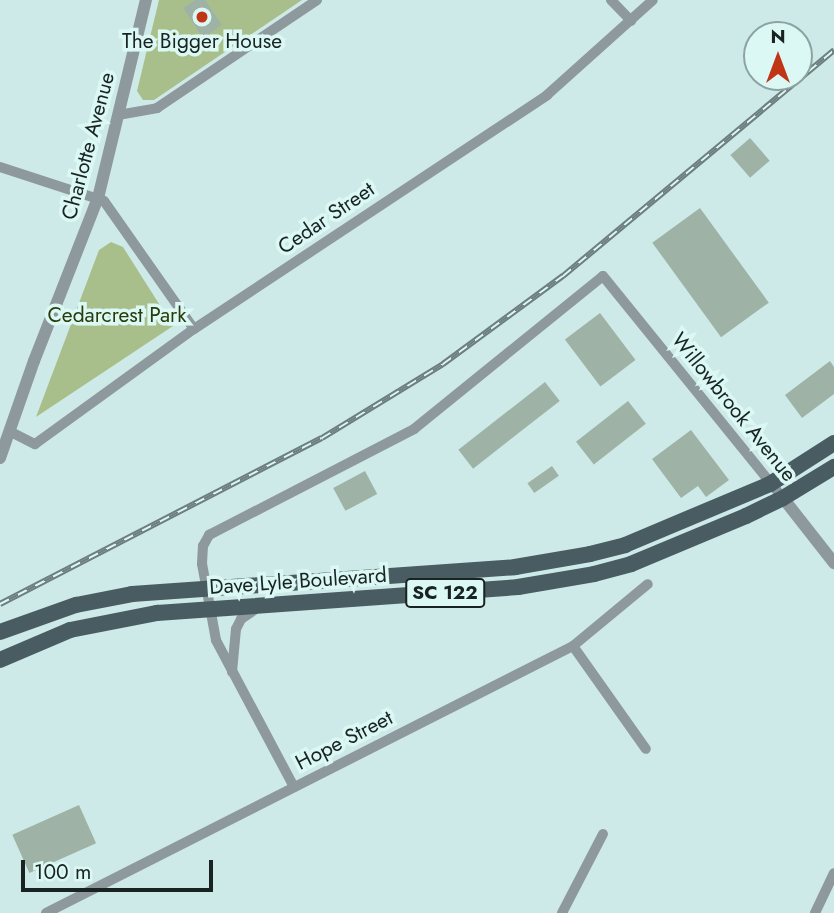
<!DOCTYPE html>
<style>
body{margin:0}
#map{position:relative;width:834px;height:913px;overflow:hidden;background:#ceeae8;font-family:Jost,sans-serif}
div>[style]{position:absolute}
.green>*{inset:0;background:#a9bf8b}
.building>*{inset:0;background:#9eb3a6;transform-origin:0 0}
.minor>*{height:10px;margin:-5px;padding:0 5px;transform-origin:5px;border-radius:5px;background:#8e999d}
.tertiary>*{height:12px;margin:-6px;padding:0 6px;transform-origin:6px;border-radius:6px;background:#8e999d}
.primary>*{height:16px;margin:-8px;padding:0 8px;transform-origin:8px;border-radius:8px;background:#485c62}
.rail>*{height:6px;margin-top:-3px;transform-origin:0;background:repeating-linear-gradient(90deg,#dbf8f5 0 10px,#6c7e7d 0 20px);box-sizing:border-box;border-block:2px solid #6c7e7d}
.dots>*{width:19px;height:19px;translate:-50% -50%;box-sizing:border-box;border:4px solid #dbf8f5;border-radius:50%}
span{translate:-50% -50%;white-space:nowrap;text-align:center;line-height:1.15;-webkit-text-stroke:7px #dbf8f5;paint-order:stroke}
.shield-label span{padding:2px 5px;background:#dbf8f5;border:2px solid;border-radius:5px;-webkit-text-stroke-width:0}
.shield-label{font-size:19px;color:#182322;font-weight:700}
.poi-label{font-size:21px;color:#182322}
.street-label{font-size:21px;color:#182322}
.park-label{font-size:21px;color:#2a3b09}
.north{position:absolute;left:743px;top:21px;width:70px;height:70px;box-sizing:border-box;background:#dbf8f5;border:2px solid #8da3a1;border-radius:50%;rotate:0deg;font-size:19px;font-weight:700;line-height:28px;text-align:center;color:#182322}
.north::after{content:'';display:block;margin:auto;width:24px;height:32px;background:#bf3515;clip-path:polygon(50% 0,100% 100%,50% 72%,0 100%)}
.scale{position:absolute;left:21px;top:860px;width:192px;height:32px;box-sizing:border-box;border:4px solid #182322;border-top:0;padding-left:9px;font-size:21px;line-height:24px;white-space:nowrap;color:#182322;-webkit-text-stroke:5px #dbf8f5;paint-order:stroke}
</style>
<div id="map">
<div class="green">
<i style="clip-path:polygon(159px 0,302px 0,154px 100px,143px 100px,137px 91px)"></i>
<i style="clip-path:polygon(111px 242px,123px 247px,173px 326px,36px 417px,99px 250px)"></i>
</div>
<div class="building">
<i style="clip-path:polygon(195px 0,205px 0,222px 25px,203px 38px,183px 8px)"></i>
<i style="left:750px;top:138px;width:30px;height:26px;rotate:49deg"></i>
<i style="left:700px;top:208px;width:117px;height:59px;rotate:54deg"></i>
<i style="left:600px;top:313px;width:59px;height:44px;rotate:53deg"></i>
<i style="clip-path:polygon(830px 361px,834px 367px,834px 394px,802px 418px,785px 395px)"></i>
<i style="left:545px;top:382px;width:24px;height:110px;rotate:52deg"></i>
<i style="left:628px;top:401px;width:29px;height:66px;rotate:52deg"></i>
<i style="clip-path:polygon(691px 430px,729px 480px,706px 497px,698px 486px,681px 498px,652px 459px)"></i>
<i style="left:552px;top:466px;width:12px;height:30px;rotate:55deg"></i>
<i style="left:365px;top:471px;width:26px;height:36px;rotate:62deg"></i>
<i style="left:79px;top:805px;width:42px;height:73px;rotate:66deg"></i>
</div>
<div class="minor">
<i style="left:611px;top:0;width:29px;rotate:46deg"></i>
<i style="left:118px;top:115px;width:40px;rotate:-10deg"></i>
<i style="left:157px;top:108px;width:193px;rotate:-34deg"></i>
<i style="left:0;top:167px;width:109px;rotate:18.1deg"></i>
<i style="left:104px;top:201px;width:156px;rotate:54.9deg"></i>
<i style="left:11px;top:432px;width:27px;rotate:27deg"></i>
<i style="left:35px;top:444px;width:196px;rotate:-35.9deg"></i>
<i style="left:194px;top:329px;width:424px;rotate:-33.5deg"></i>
<i style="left:547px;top:95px;width:142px;rotate:-41.9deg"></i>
<i style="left:573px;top:646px;width:126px;rotate:54.7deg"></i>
<i style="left:232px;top:672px;width:43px;rotate:-84.7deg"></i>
<i style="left:236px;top:629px;width:11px;rotate:-63deg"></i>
<i style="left:241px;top:619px;width:18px;rotate:-34deg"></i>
<i style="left:294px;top:787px;width:166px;rotate:-118deg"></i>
<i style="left:216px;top:640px;width:77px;rotate:-100.4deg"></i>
<i style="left:202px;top:564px;width:18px;rotate:-87deg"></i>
<i style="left:203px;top:546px;width:13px;rotate:-61deg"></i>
<i style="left:209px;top:535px;width:231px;rotate:-27.3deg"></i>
<i style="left:414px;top:429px;width:243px;rotate:-39deg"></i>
<i style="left:603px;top:276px;width:286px;rotate:51deg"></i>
<i style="left:46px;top:913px;width:591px;rotate:-26.87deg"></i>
<i style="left:573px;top:646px;width:97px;rotate:-39.6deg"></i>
<i style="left:562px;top:913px;width:89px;rotate:-62.6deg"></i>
<i style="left:815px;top:913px;width:44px;rotate:-64.6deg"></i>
</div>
<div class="tertiary">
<i style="left:0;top:458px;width:103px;rotate:-70.7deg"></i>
<i style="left:34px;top:361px;width:175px;rotate:-68.6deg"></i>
<i style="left:98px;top:198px;width:204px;rotate:-76.4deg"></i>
<i style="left:783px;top:498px;width:83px;rotate:51.9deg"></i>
</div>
<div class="primary">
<i style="left:0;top:632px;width:81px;rotate:-19.6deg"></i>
<i style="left:76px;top:605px;width:57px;rotate:-11.1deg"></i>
<i style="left:132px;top:594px;width:384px;rotate:-4deg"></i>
<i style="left:515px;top:567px;width:76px;rotate:-9.8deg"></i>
<i style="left:590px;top:554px;width:36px;rotate:-14deg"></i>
<i style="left:625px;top:545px;width:157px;rotate:-22.8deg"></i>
<i style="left:770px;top:484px;width:76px;rotate:-32.6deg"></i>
<i style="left:0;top:660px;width:76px;rotate:-23.2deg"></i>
<i style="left:70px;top:630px;width:89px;rotate:-11.1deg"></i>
<i style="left:157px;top:613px;width:362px;rotate:-4.1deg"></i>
<i style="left:518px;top:587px;width:77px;rotate:-9.7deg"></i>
<i style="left:594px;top:574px;width:38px;rotate:-15deg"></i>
<i style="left:631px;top:564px;width:125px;rotate:-22.7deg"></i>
<i style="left:746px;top:516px;width:41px;rotate:-25.9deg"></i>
<i style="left:783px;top:498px;width:60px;rotate:-31.3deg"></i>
</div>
<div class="rail">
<i style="left:0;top:604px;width:362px;rotate:-27.3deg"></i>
<i style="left:322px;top:438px;width:142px;rotate:-31.4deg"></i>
<i style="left:443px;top:364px;width:149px;rotate:-36.3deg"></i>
<i style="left:563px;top:276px;width:353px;rotate:-39.8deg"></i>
</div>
<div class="dots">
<i style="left:202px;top:17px;background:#bf3515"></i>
</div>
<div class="shield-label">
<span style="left:445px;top:593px">SC 122</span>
</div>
<div class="poi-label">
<span style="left:202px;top:41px">The Bigger House</span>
</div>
<div class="street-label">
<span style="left:88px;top:146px;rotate:-75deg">Charlotte Avenue</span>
<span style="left:326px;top:218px;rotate:-34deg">Cedar Street</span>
<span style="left:734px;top:407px;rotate:51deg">Willowbrook Avenue</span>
<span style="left:298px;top:581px;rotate:-4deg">Dave Lyle Boulevard</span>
<span style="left:344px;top:740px;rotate:-27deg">Hope Street</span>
</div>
<div class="park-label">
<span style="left:117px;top:315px">Cedarcrest Park</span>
</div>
<div class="north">N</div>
<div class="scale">100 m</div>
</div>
